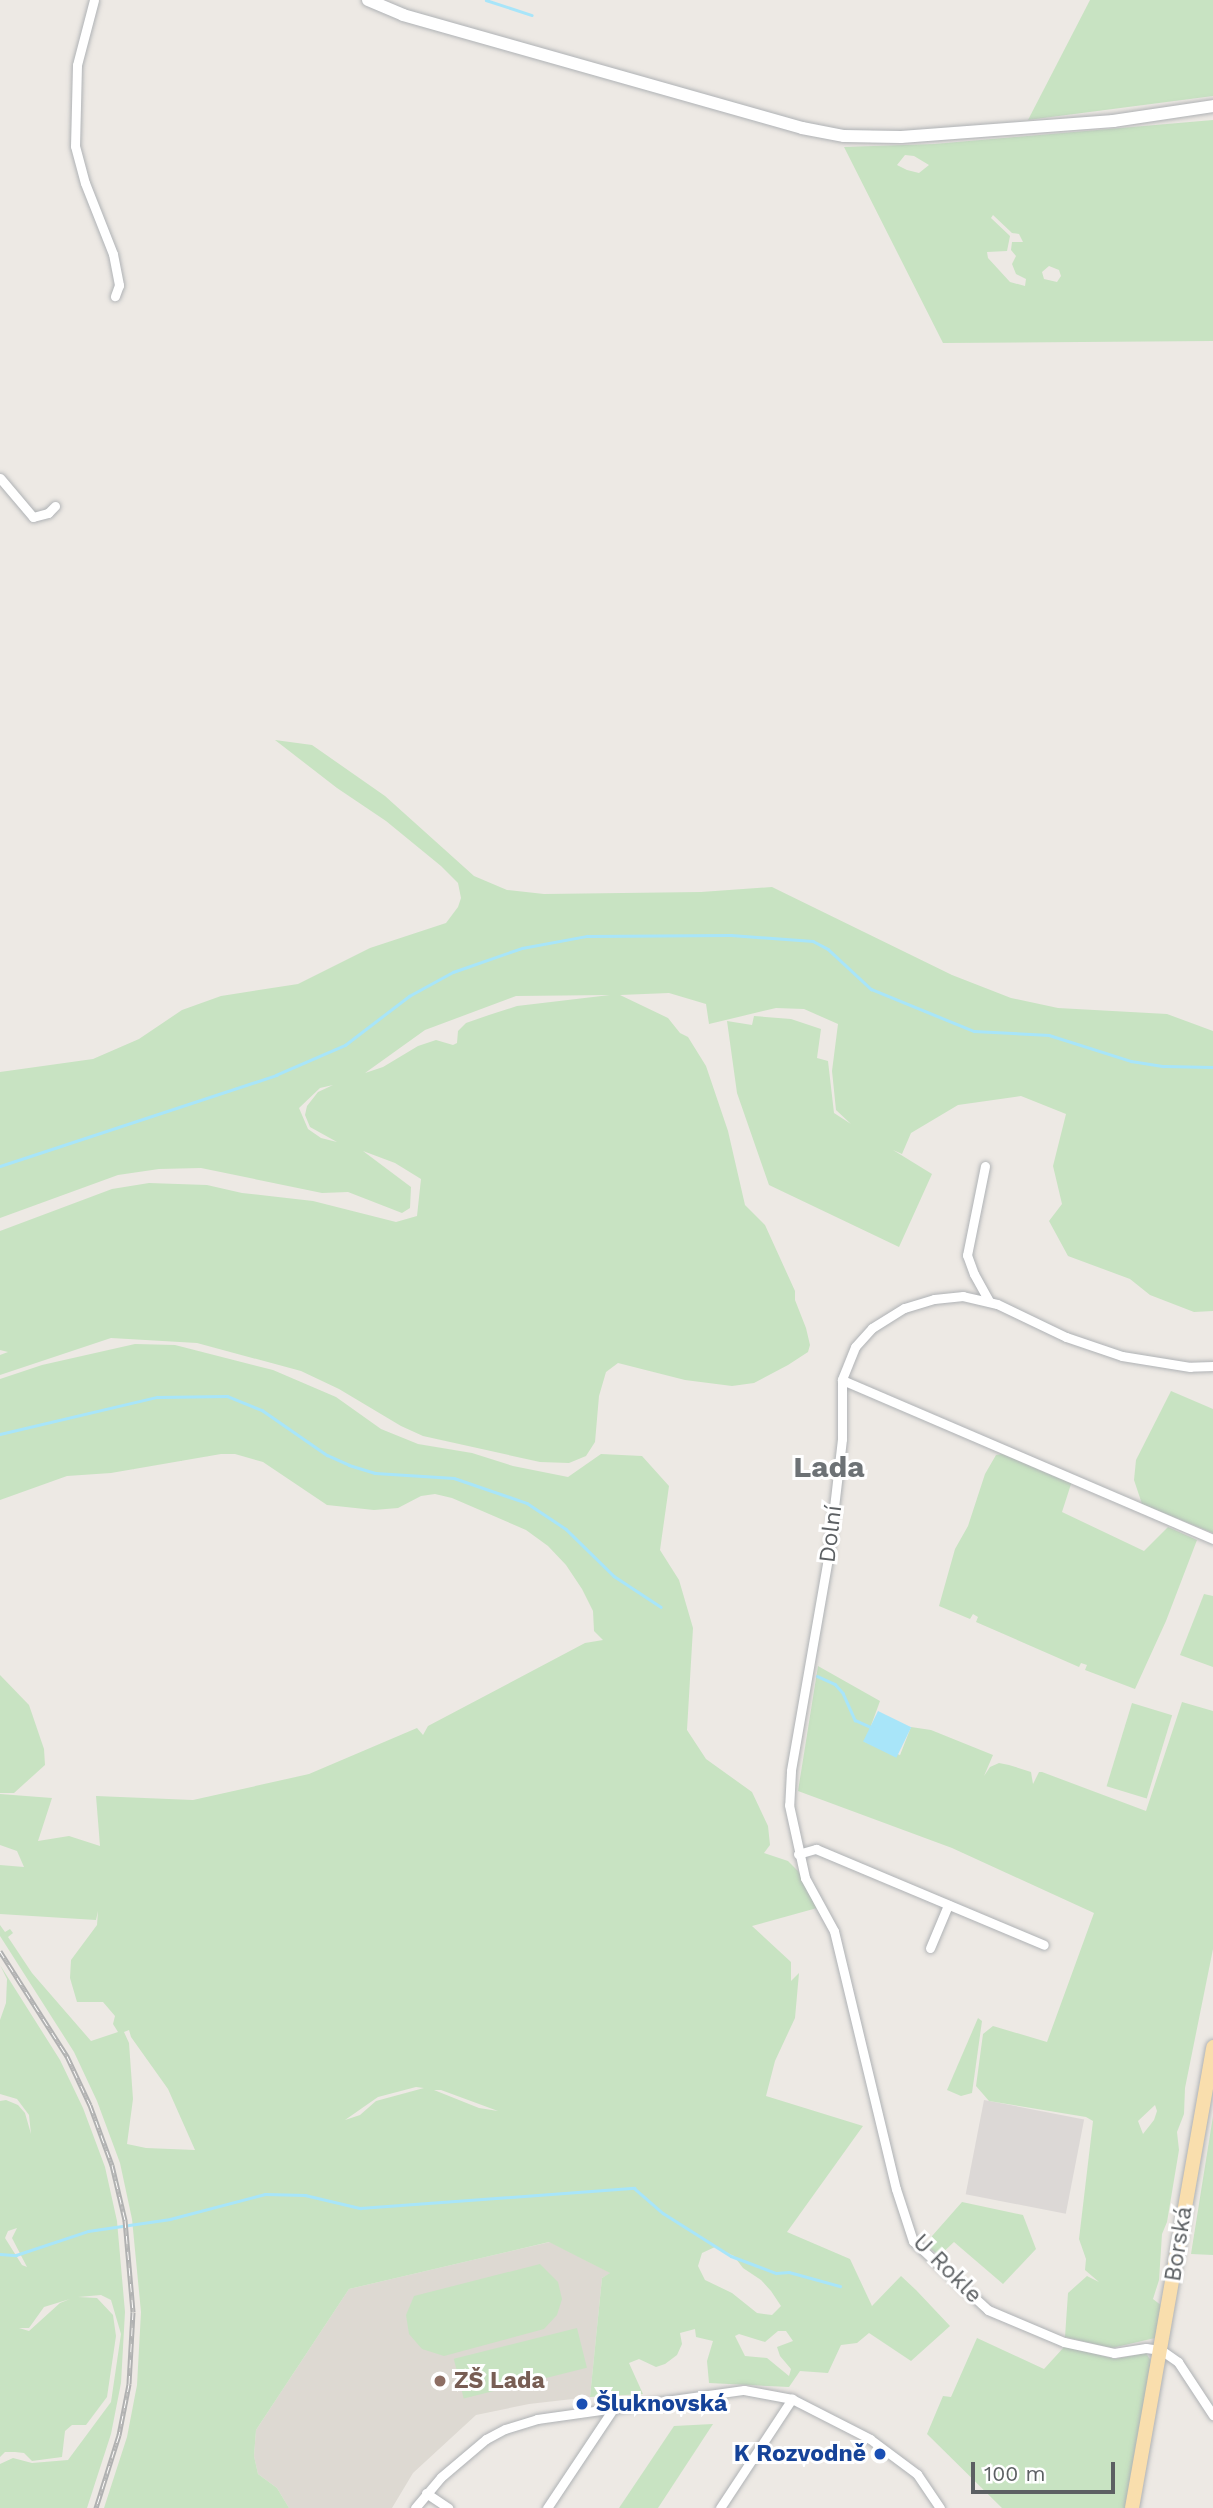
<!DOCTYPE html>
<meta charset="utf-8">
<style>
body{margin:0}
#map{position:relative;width:1213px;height:2508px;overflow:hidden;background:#ede9e4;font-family:"Work Sans",sans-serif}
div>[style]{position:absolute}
.industrial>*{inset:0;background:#dcd8d6;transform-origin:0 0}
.education>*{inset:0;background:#ddd9d2}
.green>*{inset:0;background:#c8e3c2;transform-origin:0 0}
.water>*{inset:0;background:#a8e5f9;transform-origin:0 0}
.stream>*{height:2.5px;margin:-1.25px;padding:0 1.25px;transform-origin:1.25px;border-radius:1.25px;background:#a8e5f9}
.roads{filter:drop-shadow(0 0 2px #afb2b5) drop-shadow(0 0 2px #afb2b5)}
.street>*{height:9px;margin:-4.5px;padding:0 4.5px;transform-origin:4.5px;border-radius:4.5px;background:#fff}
.secondary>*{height:12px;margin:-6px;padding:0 6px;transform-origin:6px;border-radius:6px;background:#fff}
.primary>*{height:14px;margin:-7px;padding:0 7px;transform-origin:7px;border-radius:7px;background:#f9dead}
.rail>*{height:5px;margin-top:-2.5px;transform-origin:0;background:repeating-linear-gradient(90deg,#fff 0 8px,#b0b1b1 0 16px);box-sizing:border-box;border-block:2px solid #b0b1b1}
.dots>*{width:19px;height:19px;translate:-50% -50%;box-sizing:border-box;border:4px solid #fff;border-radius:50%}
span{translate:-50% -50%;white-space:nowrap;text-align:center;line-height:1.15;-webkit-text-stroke:6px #fff;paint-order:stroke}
.street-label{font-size:23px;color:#5c6063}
.education-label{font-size:23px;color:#785e54;font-weight:700}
.left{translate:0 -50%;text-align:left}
.transit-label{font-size:23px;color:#164399;font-weight:700}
.right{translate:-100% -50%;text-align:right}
.district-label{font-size:30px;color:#6d7275;font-weight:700}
.scale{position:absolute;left:971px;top:2462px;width:144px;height:32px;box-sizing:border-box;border:4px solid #5c6063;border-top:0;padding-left:9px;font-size:21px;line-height:24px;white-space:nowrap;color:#5c6063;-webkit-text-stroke:5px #fff;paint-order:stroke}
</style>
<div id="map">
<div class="industrial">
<i style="left:984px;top:2100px;width:102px;height:96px;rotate:11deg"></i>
</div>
<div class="education">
<i style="clip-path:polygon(550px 2242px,611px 2273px,602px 2278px,590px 2397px,529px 2404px,476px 2415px,413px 2473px,392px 2508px,289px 2508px,277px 2488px,258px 2474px,254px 2456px,256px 2430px,349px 2289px)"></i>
</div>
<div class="green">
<i style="clip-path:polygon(1090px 0,1213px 0,1213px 96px,1028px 120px)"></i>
<i style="clip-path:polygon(evenodd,1213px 120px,1213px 341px,943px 343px,844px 147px,934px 144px,1213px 120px,905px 155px,914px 156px,929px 165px,919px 173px,907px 170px,897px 165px,905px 155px,1213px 120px,993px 215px,1012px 233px,1019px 234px,1023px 242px,1012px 242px,1011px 250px,1016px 256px,1012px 264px,1016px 274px,1026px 279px,1025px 286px,1010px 282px,988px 258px,987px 252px,1007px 251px,1010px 236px,991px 218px,993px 215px,1213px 120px,1049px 266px,1059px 270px,1061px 276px,1057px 282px,1044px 279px,1042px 272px,1049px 266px)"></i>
<i style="clip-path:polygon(evenodd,275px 740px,312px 745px,385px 796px,474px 876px,507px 890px,544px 894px,701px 892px,772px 887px,952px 975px,1011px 998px,1058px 1008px,1167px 1014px,1213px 1031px,1213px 1311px,1194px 1312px,1150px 1295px,1130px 1279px,1068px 1256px,1049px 1221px,1062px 1204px,1053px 1166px,1066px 1114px,1021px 1096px,958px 1105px,911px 1133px,902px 1154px,893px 1150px,932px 1174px,899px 1247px,769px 1185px,737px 1093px,727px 1021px,752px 1025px,754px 1016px,791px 1019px,821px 1029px,817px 1058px,828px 1061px,834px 1113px,851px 1124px,836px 1110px,832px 1071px,838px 1024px,804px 1009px,776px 1008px,709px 1024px,706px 1004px,669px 993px,620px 995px,668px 1018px,680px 1033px,688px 1037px,706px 1066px,728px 1131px,745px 1205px,765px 1225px,795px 1291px,795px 1300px,806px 1328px,810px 1345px,808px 1352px,788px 1365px,754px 1383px,732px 1386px,685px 1380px,618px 1363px,606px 1372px,599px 1396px,595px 1442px,586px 1456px,569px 1463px,540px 1462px,423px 1436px,401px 1426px,339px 1389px,301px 1371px,197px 1343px,111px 1338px,0 1375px,0 1355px,8px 1352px,0 1350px,0 1231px,112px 1189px,149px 1183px,207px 1185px,242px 1193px,313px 1201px,396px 1222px,417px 1216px,421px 1179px,395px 1163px,363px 1151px,411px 1187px,410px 1208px,402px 1213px,348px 1192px,322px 1193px,201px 1168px,159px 1169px,118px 1175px,0 1218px,0 1072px,93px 1059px,139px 1039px,182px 1010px,221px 996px,298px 984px,370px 948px,446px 923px,458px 907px,461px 898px,458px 883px,441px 866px,386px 821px,337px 788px,275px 740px,610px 995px,517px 1006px,489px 1015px,466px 1023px,458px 1031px,457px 1043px,453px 1045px,436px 1040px,418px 1046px,383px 1067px,365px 1073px,425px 1030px,516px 996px,610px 995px,275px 740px,333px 1085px,318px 1092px,307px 1106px,305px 1115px,310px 1127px,337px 1142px,321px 1138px,308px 1129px,299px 1108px,320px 1088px,333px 1085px)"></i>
<i style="clip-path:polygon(evenodd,135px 1344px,175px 1345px,273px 1370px,336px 1397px,381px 1429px,418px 1444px,472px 1453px,513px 1466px,568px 1477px,601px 1454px,642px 1456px,669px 1486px,660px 1550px,679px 1580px,693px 1628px,687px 1730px,706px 1759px,752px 1792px,768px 1826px,770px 1845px,764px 1853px,788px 1861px,799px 1872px,817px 1908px,752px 1926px,791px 1962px,791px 1981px,799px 1973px,795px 2018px,775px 2061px,766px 2096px,863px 2126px,787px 2232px,850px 2259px,872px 2306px,901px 2276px,916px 2290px,950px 2326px,911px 2361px,869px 2333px,857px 2343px,841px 2345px,828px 2373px,800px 2371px,789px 2387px,709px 2383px,707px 2361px,713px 2341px,696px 2337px,695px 2329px,680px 2333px,682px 2344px,677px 2355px,665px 2364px,656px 2367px,639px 2359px,629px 2363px,643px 2394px,590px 2397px,602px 2278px,610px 2273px,549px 2242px,349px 2289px,256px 2430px,254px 2456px,258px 2474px,277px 2488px,289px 2508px,104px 2508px,127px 2437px,137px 2385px,141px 2312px,132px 2219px,120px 2163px,97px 2101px,74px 2052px,0 1936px,0 1925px,5px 1932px,10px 1929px,13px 1933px,8px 1937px,32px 1973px,91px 2041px,118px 2032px,113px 2024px,115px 2016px,103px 2002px,77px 2002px,70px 1978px,71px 1960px,97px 1925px,98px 1911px,96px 1920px,0 1914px,0 1865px,24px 1867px,17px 1851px,0 1845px,0 1794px,52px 1798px,38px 1841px,69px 1836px,100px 1846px,96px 1796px,193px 1800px,309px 1774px,417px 1728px,423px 1735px,428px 1726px,585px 1643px,603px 1640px,594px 1631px,593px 1611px,582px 1589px,566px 1565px,548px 1546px,526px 1530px,452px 1498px,435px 1494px,421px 1496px,398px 1508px,374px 1510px,327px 1505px,263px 1462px,235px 1454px,221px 1454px,111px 1473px,67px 1476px,0 1500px,0 1379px,42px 1365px,135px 1344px,129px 2030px,131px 2037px,168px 2089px,195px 2150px,146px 2148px,127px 2144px,133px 2099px,129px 2043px,124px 2032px,129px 2030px,135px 1344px,416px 2087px,424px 2088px,376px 2101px,360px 2115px,345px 2120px,378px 2097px,416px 2087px,135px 1344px,434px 2090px,441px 2090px,498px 2111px,479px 2108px,434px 2090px,135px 1344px,715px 2247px,734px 2256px,743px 2268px,761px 2280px,771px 2291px,781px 2306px,772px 2315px,757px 2313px,732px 2293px,705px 2280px,698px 2266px,702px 2253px,715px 2247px,135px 1344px,778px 2331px,786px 2331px,793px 2341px,777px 2347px,780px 2356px,791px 2369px,789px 2376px,767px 2358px,745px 2356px,735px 2336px,739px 2334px,765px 2342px,778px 2331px)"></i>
<i style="clip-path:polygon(1171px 1391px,1213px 1409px,1213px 1533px,1142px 1504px,1134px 1480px,1136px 1460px)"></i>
<i style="clip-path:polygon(1002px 1454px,1058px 1478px,1072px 1481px,1062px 1512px,1144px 1551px,1168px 1527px,1197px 1540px,1166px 1621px,1135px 1689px,1085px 1670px,1087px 1665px,1081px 1663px,1079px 1667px,976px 1622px,978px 1617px,973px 1614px,970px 1619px,939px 1606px,955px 1549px,968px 1526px,985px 1474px,996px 1455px)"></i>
<i style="clip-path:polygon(1204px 1594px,1213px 1596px,1213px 1667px,1180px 1655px)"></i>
<i style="clip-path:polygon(evenodd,818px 1666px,880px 1701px,865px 1742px,900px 1755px,911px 1727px,931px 1730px,993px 1755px,984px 1776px,990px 1767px,999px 1763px,1009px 1765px,1031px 1772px,1033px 1784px,1039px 1772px,1042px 1772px,1146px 1811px,1182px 1702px,1213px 1711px,1213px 1949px,1185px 2088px,1184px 2114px,1177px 2132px,1179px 2150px,1167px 2222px,1162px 2234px,1159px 2280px,1153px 2299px,1162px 2306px,1155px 2338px,1112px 2348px,1065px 2337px,1068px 2293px,1087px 2276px,1099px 2282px,1085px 2270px,1086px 2259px,1079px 2239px,1093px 2121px,1086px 2117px,989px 2101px,976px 2086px,983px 2034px,993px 2026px,1047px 2042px,1094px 1913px,952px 1848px,798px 1791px,818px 1666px,1155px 2105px,1157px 2111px,1154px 2120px,1143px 2134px,1138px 2121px,1155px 2105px)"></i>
<i style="clip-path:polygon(0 1675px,29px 1705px,44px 1749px,45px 1765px,14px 1793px,0 1793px)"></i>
<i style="left:1132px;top:1703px;width:42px;height:87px;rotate:17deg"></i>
<i style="clip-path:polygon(evenodd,0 1965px,60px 2060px,83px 2108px,105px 2167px,117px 2221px,125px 2312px,121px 2383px,111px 2434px,87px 2508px,0 2508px,0 2464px,13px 2458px,32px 2463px,68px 2460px,111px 2402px,121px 2334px,111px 2300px,101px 2295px,78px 2297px,97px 2298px,113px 2315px,116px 2336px,107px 2397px,86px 2425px,72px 2425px,65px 2431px,62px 2457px,32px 2461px,24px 2453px,15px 2452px,5px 2452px,0 2457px,0 2101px,6px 2100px,18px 2105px,25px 2113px,31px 2134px,29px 2115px,17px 2099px,0 2094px,0 2020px,6px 2003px,7px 1979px,0 1965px,17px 2228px,12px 2238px,27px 2267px,22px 2265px,5px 2238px,8px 2231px,17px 2228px,0 1965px,70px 2299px,60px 2303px,29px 2331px,19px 2328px,29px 2328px,44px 2307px,70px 2299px)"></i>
<i style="clip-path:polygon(978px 2018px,982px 2021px,972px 2093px,961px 2096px,947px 2090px)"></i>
<i style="clip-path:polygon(1213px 2116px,1213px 2255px,1191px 2254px)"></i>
<i style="clip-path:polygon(962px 2202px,1023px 2215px,1036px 2249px,1003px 2284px,954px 2242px,939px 2256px,925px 2244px)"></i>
<i style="clip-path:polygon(540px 2264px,558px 2282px,562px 2299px,557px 2315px,544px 2329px,444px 2356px,422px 2349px,409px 2334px,406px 2315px,414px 2296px)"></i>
<i style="left:577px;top:2328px;width:41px;height:127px;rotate:76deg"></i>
<i style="clip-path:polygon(977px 2338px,1044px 2369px,1065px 2346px,1115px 2359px,1146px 2353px,1151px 2361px,1126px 2508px,1002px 2508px,927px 2434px,943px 2396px,951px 2397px)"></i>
<i style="clip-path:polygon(713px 2424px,658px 2508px,619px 2508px,674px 2426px)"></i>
</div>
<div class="water">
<i style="left:878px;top:1711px;width:37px;height:34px;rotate:26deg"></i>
</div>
<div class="stream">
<i style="left:486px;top:0;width:48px;rotate:18.1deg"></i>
<i style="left:0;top:1166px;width:291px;rotate:-18.2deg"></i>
<i style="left:276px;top:1075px;width:75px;rotate:-23.5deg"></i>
<i style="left:345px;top:1045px;width:81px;rotate:-37.4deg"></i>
<i style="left:409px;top:996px;width:50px;rotate:-28.6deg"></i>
<i style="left:453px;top:972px;width:73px;rotate:-19.2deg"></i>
<i style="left:522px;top:948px;width:66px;rotate:-10.5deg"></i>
<i style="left:587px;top:936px;width:144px;rotate:-0.4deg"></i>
<i style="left:731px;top:935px;width:82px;rotate:4.2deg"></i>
<i style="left:813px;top:941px;width:17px;rotate:28deg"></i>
<i style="left:828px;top:949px;width:59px;rotate:42.9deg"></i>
<i style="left:871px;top:989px;width:111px;rotate:22.2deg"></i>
<i style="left:974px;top:1031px;width:75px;rotate:3.1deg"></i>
<i style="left:1049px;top:1035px;width:86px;rotate:17.6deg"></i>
<i style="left:1131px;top:1061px;width:33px;rotate:9deg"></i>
<i style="left:1164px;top:1066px;width:49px;rotate:1.2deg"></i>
<i style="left:0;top:1434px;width:161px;rotate:-13.3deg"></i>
<i style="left:157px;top:1397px;width:70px;rotate:-0.8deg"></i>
<i style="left:227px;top:1396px;width:38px;rotate:22deg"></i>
<i style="left:262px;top:1410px;width:79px;rotate:34.7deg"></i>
<i style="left:327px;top:1455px;width:24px;rotate:24deg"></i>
<i style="left:349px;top:1465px;width:27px;rotate:17deg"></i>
<i style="left:375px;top:1473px;width:79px;rotate:3.6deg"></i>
<i style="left:454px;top:1478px;width:77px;rotate:18.9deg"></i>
<i style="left:527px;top:1503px;width:47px;rotate:33.7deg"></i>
<i style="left:566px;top:1529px;width:67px;rotate:44.4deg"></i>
<i style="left:614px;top:1576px;width:56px;rotate:33.4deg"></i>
<i style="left:817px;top:1676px;width:20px;rotate:24deg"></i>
<i style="left:835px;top:1684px;width:12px;rotate:48deg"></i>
<i style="left:843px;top:1693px;width:30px;rotate:66deg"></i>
<i style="left:855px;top:1720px;width:20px;rotate:24deg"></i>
<i style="left:0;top:2254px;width:16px;rotate:4deg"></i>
<i style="left:16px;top:2255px;width:76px;rotate:-18.4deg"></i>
<i style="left:88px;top:2231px;width:83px;rotate:-8.3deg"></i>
<i style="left:170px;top:2219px;width:98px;rotate:-14.7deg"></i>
<i style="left:265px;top:2194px;width:40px;rotate:1.4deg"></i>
<i style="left:305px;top:2195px;width:57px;rotate:13.3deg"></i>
<i style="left:360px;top:2208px;width:275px;rotate:-4.2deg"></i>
<i style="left:634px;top:2188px;width:38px;rotate:41deg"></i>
<i style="left:663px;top:2213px;width:80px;rotate:32.3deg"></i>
<i style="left:731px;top:2256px;width:48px;rotate:20.7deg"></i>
<i style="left:776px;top:2273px;width:13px;rotate:-4deg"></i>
<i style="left:789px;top:2272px;width:53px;rotate:15.4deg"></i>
</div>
<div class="roads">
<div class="street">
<i style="left:94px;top:0;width:67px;rotate:104.7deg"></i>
<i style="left:77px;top:65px;width:81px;rotate:91.4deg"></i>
<i style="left:75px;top:146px;width:38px;rotate:75deg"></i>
<i style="left:85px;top:183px;width:76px;rotate:68.5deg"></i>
<i style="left:113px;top:254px;width:32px;rotate:79deg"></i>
<i style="left:119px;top:285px;width:12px;rotate:110deg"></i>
<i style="left:0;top:478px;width:51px;rotate:49.8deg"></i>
<i style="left:33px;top:517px;width:16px;rotate:-15deg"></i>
<i style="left:48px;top:513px;width:10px;rotate:-45deg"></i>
<i style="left:985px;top:1166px;width:91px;rotate:101.4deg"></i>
<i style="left:967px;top:1255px;width:20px;rotate:70deg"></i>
<i style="left:974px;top:1274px;width:31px;rotate:61deg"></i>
<i style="left:1213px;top:1366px;width:23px;rotate:178deg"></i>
<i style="left:1190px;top:1367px;width:69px;rotate:-170.8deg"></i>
<i style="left:1122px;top:1356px;width:59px;rotate:-161.3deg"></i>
<i style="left:1066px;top:1337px;width:76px;rotate:-154.4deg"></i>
<i style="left:997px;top:1304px;width:35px;rotate:-167deg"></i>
<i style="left:963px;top:1296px;width:29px;rotate:174deg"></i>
<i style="left:934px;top:1299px;width:31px;rotate:163deg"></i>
<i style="left:904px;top:1308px;width:38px;rotate:148deg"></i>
<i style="left:872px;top:1328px;width:25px;rotate:132deg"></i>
<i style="left:855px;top:1347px;width:35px;rotate:112deg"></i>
<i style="left:842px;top:1380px;width:59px;rotate:90deg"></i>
<i style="left:842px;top:1439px;width:120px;rotate:96.7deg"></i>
<i style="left:828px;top:1558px;width:216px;rotate:99.9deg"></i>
<i style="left:791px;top:1771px;width:34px;rotate:93deg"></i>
<i style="left:789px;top:1805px;width:75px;rotate:77.6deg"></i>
<i style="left:805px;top:1878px;width:60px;rotate:61.3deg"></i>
<i style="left:834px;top:1931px;width:265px;rotate:76.5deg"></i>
<i style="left:896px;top:2189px;width:55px;rotate:71.9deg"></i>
<i style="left:913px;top:2241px;width:102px;rotate:42.6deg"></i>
<i style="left:988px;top:2310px;width:82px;rotate:22.8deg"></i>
<i style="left:1064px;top:2342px;width:51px;rotate:12.4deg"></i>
<i style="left:1114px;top:2353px;width:32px;rotate:-9deg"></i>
<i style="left:1146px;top:2348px;width:15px;rotate:8deg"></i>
<i style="left:1161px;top:2350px;width:21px;rotate:35deg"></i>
<i style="left:1178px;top:2362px;width:64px;rotate:56.6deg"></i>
<i style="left:842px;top:1380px;width:404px;rotate:23.2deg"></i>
<i style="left:798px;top:1854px;width:19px;rotate:-16deg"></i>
<i style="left:816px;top:1849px;width:247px;rotate:22.8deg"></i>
<i style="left:930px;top:1948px;width:47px;rotate:-67.3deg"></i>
<i style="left:426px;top:2493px;width:27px;rotate:34deg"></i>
<i style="left:415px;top:2508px;width:40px;rotate:-50deg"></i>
<i style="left:441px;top:2477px;width:59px;rotate:-40.2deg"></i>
<i style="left:486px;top:2439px;width:21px;rotate:-28deg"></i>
<i style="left:505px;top:2429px;width:34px;rotate:-17deg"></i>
<i style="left:537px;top:2419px;width:209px;rotate:-8deg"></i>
<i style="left:744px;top:2390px;width:49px;rotate:10.6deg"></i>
<i style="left:792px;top:2399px;width:88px;rotate:27.1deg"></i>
<i style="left:870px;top:2439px;width:59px;rotate:36.7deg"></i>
<i style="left:917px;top:2474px;width:41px;rotate:55.9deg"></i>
<i style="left:547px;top:2508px;width:119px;rotate:-56.3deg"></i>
<i style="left:720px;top:2508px;width:131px;rotate:-56.6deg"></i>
</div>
<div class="secondary">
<i style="left:368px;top:0;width:38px;rotate:23deg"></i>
<i style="left:403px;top:15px;width:415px;rotate:15.8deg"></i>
<i style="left:802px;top:128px;width:43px;rotate:10.8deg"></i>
<i style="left:844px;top:136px;width:57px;rotate:1deg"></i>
<i style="left:901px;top:137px;width:213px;rotate:-4.3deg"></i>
<i style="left:1113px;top:121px;width:101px;rotate:-8.5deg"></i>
</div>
<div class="primary">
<i style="left:1132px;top:2508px;width:468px;rotate:-80deg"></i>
</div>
</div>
<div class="rail">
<i style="left:0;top:1951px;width:125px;rotate:57.5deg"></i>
<i style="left:67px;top:2056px;width:54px;rotate:64.9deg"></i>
<i style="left:90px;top:2105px;width:64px;rotate:69.9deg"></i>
<i style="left:112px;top:2165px;width:57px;rotate:76.7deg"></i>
<i style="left:125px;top:2220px;width:92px;rotate:85deg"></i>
<i style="left:133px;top:2312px;width:72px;rotate:93.2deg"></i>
<i style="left:129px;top:2384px;width:52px;rotate:101.1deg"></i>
<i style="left:119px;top:2435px;width:77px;rotate:107.5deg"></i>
</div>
<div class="dots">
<i style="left:440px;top:2381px;background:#8d6e63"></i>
<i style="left:582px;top:2404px;background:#1a4fb4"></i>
<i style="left:880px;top:2454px;background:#1a4fb4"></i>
</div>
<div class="street-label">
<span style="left:831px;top:1534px;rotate:-83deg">Dolní</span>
<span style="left:1179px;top:2244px;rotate:-81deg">Borská</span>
<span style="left:947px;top:2269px;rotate:45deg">U Rokle</span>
</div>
<div class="education-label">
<span class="left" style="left:454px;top:2381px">ZŠ Lada</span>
</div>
<div class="transit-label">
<span class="left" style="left:596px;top:2404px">Šluknovská</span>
<span class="right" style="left:866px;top:2454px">K Rozvodně</span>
</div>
<div class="district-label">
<span style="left:829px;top:1467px">Lada</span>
</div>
<div class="scale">100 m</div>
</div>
